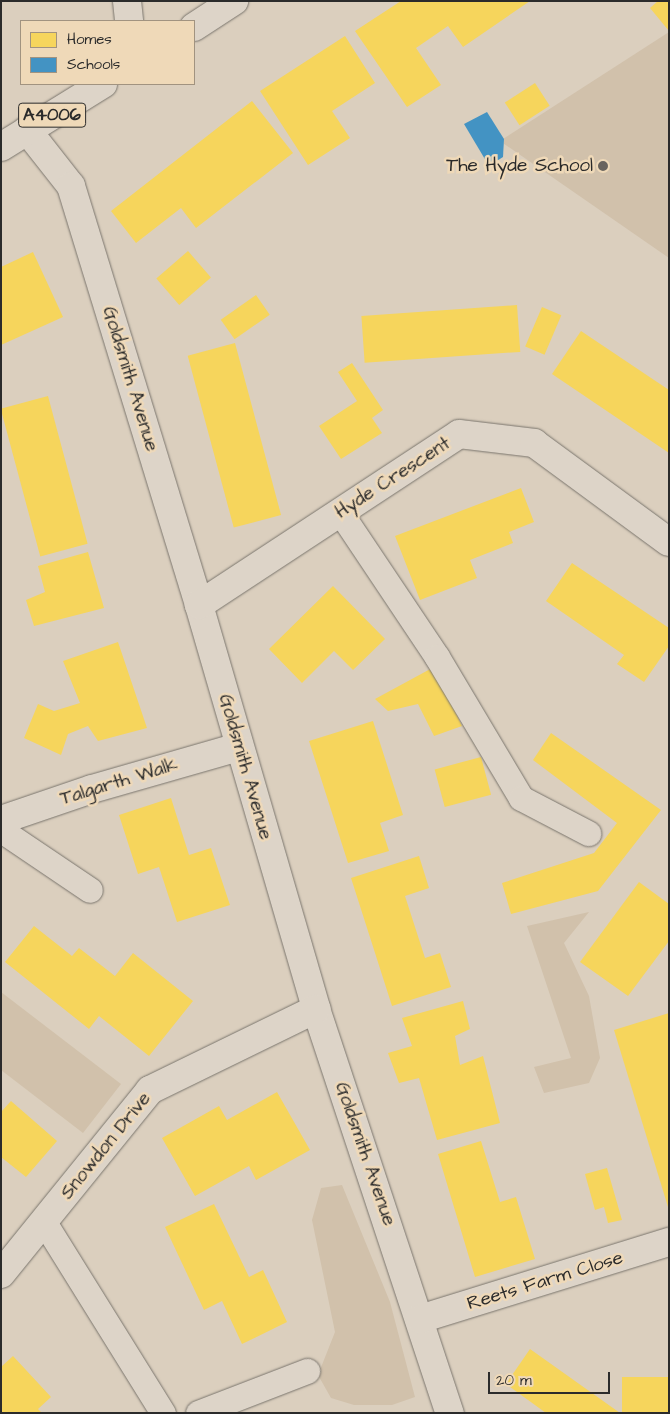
<!DOCTYPE html>
<style>
body{margin:0}
#map{position:relative;width:670px;height:1414px;overflow:hidden;background:#dbcfbe;font-family:"Architects Daughter",sans-serif}
div>[style]{position:absolute}
.green>*{inset:0;background:#d1c1ab}
.homes>*{inset:0;background:#f6d55c;transform-origin:0 0}
.schools>*{inset:0;background:#4393c3}
.roads{filter:drop-shadow(0 0 1px #7a756d) drop-shadow(0 0 1px #7a756d)}
.lane>*{height:25px;margin:-12.5px;padding:0 12.5px;transform-origin:12.5px;border-radius:12.5px;background:#ddd4c8}
.street>*{height:28px;margin:-14px;padding:0 14px;transform-origin:14px;border-radius:14px;background:#ddd4c8}
.primary>*{height:28px;margin:-14px;padding:0 14px;transform-origin:14px;border-radius:14px;background:#ddd4c8}
.dots>*{width:14px;height:14px;translate:-50% -50%;box-sizing:border-box;border:2px solid #efd9b8;border-radius:50%}
span{translate:-50% -50%;white-space:nowrap;text-align:center;line-height:1.15;-webkit-text-stroke:5px #efd9b8;paint-order:stroke}
.shield-label span{padding:1px 4px;background:#efd9b8;border:1px solid;border-radius:4px;-webkit-text-stroke-width:0}
.shield-label{font-size:18px;color:#2b2b2b;font-weight:700}
.poi-label{font-size:19px;color:#2b2b2b}
.right{translate:-100% -50%;text-align:right}
.street-label{font-size:19px;color:#2b2b2b}
.frame{position:absolute;inset:0;border:2px solid #2b2b2b;pointer-events:none}
.legend{position:absolute;left:20px;top:20px;width:175px;height:65px;box-sizing:border-box;background:#efd9b8;border:1px solid #a19380;margin:0;padding:6px 9px;list-style:none;font-size:15px;color:#2b2b2b}
.legend li{display:flex;align-items:center;gap:10px;height:25px}
.legend b{width:25px;border:1px solid #a19380}
.scale{position:absolute;left:488px;top:1372px;width:122px;height:22px;box-sizing:border-box;border:2px solid #2b2b2b;border-top:0;padding-left:6px;font-size:15px;line-height:18px;white-space:nowrap;color:#2b2b2b;-webkit-text-stroke:4px #efd9b8;paint-order:stroke}
</style>
<div id="map">
<div class="green">
<i style="clip-path:polygon(669px 32px,669px 258px,500px 141px)"></i>
<i style="clip-path:polygon(589px 912px,564px 943px,589px 996px,600px 1058px,589px 1083px,544px 1093px,534px 1067px,571px 1058px,527px 926px)"></i>
<i style="clip-path:polygon(1px 992px,121px 1084px,83px 1133px,1px 1070px)"></i>
<i style="clip-path:polygon(342px 1185px,390px 1302px,415px 1397px,392px 1405px,354px 1405px,331px 1398px,318px 1375px,335px 1332px,312px 1220px,321px 1188px)"></i>
</div>
<div class="homes">
<i style="clip-path:polygon(401px 1px,530px 1px,463px 47px,448px 26px,416px 48px,441px 85px,407px 107px,355px 31px)"></i>
<i style="clip-path:polygon(658px 1px,669px 1px,669px 31px,650px 8px)"></i>
<i style="clip-path:polygon(345px 36px,375px 83px,332px 111px,350px 138px,308px 165px,260px 91px)"></i>
<i style="left:535px;top:83px;width:27px;height:36px;rotate:57deg"></i>
<i style="clip-path:polygon(252px 101px,293px 153px,196px 228px,181px 208px,136px 243px,111px 211px)"></i>
<i style="left:188px;top:251px;width:35px;height:42px;rotate:49deg"></i>
<i style="clip-path:polygon(33px 252px,63px 317px,1px 345px,1px 267px)"></i>
<i style="left:256px;top:295px;width:24px;height:43px;rotate:55deg"></i>
<i style="left:517px;top:305px;width:47px;height:156px;rotate:86deg"></i>
<i style="left:542px;top:307px;width:21px;height:43px;rotate:23deg"></i>
<i style="clip-path:polygon(581px 331px,669px 390px,669px 453px,552px 374px)"></i>
<i style="left:235px;top:343px;width:178px;height:49px;rotate:75deg"></i>
<i style="clip-path:polygon(352px 363px,383px 410px,372px 418px,382px 433px,341px 459px,319px 426px,357px 401px,338px 372px)"></i>
<i style="left:48px;top:396px;width:153px;height:49px;rotate:75deg"></i>
<i style="clip-path:polygon(521px 488px,534px 522px,509px 532px,513px 543px,470px 560px,477px 578px,420px 600px,395px 536px)"></i>
<i style="clip-path:polygon(88px 552px,104px 608px,34px 626px,26px 600px,45px 592px,38px 566px)"></i>
<i style="clip-path:polygon(572px 563px,669px 628px,669px 646px,644px 682px,617px 664px,624px 655px,546px 601px)"></i>
<i style="clip-path:polygon(333px 586px,385px 639px,353px 670px,334px 651px,302px 683px,269px 649px)"></i>
<i style="clip-path:polygon(118px 642px,147px 728px,98px 741px,88px 726px,68px 734px,61px 755px,24px 738px,38px 704px,54px 711px,80px 703px,63px 661px)"></i>
<i style="clip-path:polygon(434px 667px,462px 726px,434px 736px,418px 704px,388px 711px,375px 699px)"></i>
<i style="clip-path:polygon(373px 721px,403px 815px,380px 823px,389px 851px,348px 863px,309px 741px)"></i>
<i style="clip-path:polygon(551px 733px,661px 810px,598px 891px,511px 914px,502px 883px,594px 853px,617px 823px,533px 760px)"></i>
<i style="left:481px;top:757px;width:39px;height:48px;rotate:75deg"></i>
<i style="clip-path:polygon(171px 798px,189px 855px,211px 848px,230px 905px,177px 922px,159px 867px,138px 874px,119px 815px)"></i>
<i style="clip-path:polygon(419px 856px,429px 888px,405px 896px,425px 958px,440px 953px,451px 987px,392px 1006px,351px 878px)"></i>
<i style="clip-path:polygon(639px 882px,669px 904px,669px 941px,628px 996px,580px 962px)"></i>
<i style="clip-path:polygon(34px 926px,72px 956px,79px 948px,115px 976px,133px 953px,193px 1001px,149px 1056px,99px 1016px,89px 1029px,5px 962px)"></i>
<i style="clip-path:polygon(463px 1001px,470px 1029px,455px 1036px,460px 1065px,483px 1056px,500px 1123px,437px 1140px,419px 1078px,399px 1083px,388px 1053px,412px 1046px,402px 1018px)"></i>
<i style="clip-path:polygon(669px 1013px,669px 1207px,668px 1207px,614px 1030px)"></i>
<i style="clip-path:polygon(277px 1092px,310px 1150px,256px 1180px,249px 1166px,195px 1196px,162px 1138px,219px 1106px,227px 1120px)"></i>
<i style="clip-path:polygon(11px 1101px,57px 1141px,26px 1177px,1px 1157px,1px 1112px)"></i>
<i style="clip-path:polygon(481px 1141px,500px 1202px,516px 1197px,535px 1259px,475px 1277px,438px 1154px)"></i>
<i style="clip-path:polygon(607px 1168px,622px 1220px,608px 1223px,604px 1207px,595px 1210px,585px 1174px)"></i>
<i style="clip-path:polygon(214px 1204px,249px 1277px,263px 1270px,287px 1322px,242px 1344px,222px 1301px,204px 1310px,165px 1227px)"></i>
<i style="clip-path:polygon(530px 1349px,620px 1413px,546px 1413px,506px 1384px)"></i>
<i style="clip-path:polygon(13px 1356px,51px 1397px,38px 1409px,42px 1413px,1px 1413px,1px 1367px)"></i>
<i style="left:669px;top:1377px;width:36px;height:47px;rotate:90deg"></i>
</div>
<div class="schools">
<i style="clip-path:polygon(487px 112px,504px 139px,503px 157px,489px 166px,464px 124px)"></i>
</div>
<div class="roads">
<div class="lane">
<i style="left:340px;top:512px;width:174px;rotate:56.2deg"></i>
<i style="left:437px;top:657px;width:164px;rotate:59.2deg"></i>
<i style="left:521px;top:798px;width:76px;rotate:27.6deg"></i>
<i style="left:1px;top:830px;width:107px;rotate:34deg"></i>
<i style="left:44px;top:1222px;width:225px;rotate:58.1deg"></i>
<i style="left:198px;top:1413px;width:117px;rotate:-21.1deg"></i>
</div>
<div class="street">
<i style="left:127px;top:1px;width:20px;rotate:84deg"></i>
<i style="left:27px;top:130px;width:71px;rotate:51.8deg"></i>
<i style="left:71px;top:186px;width:438px;rotate:73deg"></i>
<i style="left:199px;top:605px;width:421px;rotate:73.8deg"></i>
<i style="left:316px;top:1009px;width:426px;rotate:71.7deg"></i>
<i style="left:199px;top:605px;width:311px;rotate:-33.3deg"></i>
<i style="left:459px;top:434px;width:76px;rotate:6.8deg"></i>
<i style="left:534px;top:443px;width:167px;rotate:36.3deg"></i>
<i style="left:1px;top:820px;width:96px;rotate:-18.8deg"></i>
<i style="left:92px;top:789px;width:152px;rotate:-16deg"></i>
<i style="left:1px;top:1274px;width:237px;rotate:-51deg"></i>
<i style="left:150px;top:1090px;width:185px;rotate:-26deg"></i>
<i style="left:420px;top:1319px;width:261px;rotate:-17.2deg"></i>
</div>
<div class="primary">
<i style="left:194px;top:27px;width:48px;rotate:-33deg"></i>
<i style="left:1px;top:147px;width:120px;rotate:-31.7deg"></i>
</div>
</div>
<div class="dots">
<i style="left:603px;top:166px;background:#69645e"></i>
</div>
<div class="shield-label">
<span style="left:52px;top:115px">A4006</span>
</div>
<div class="poi-label">
<span class="right" style="left:593px;top:166px">The Hyde School</span>
</div>
<div class="street-label">
<span style="left:130px;top:379px;rotate:73deg">Goldsmith Avenue</span>
<span style="left:393px;top:478px;rotate:-33deg">Hyde Crescent</span>
<span style="left:245px;top:767px;rotate:74deg">Goldsmith Avenue</span>
<span style="left:119px;top:782px;rotate:-17deg">Talgarth Walk</span>
<span style="left:106px;top:1146px;rotate:-51deg">Snowdon Drive</span>
<span style="left:365px;top:1154px;rotate:71deg">Goldsmith Avenue</span>
<span style="left:545px;top:1281px;rotate:-17deg">Reets Farm Close</span>
</div>
<div class="frame"></div>
<ul class="legend">
<li><b style="height:14px;background:#f6d55c"></b>Homes</li>
<li><b style="height:14px;background:#4393c3"></b>Schools</li>
</ul>
<div class="scale">20 m</div>
</div>
